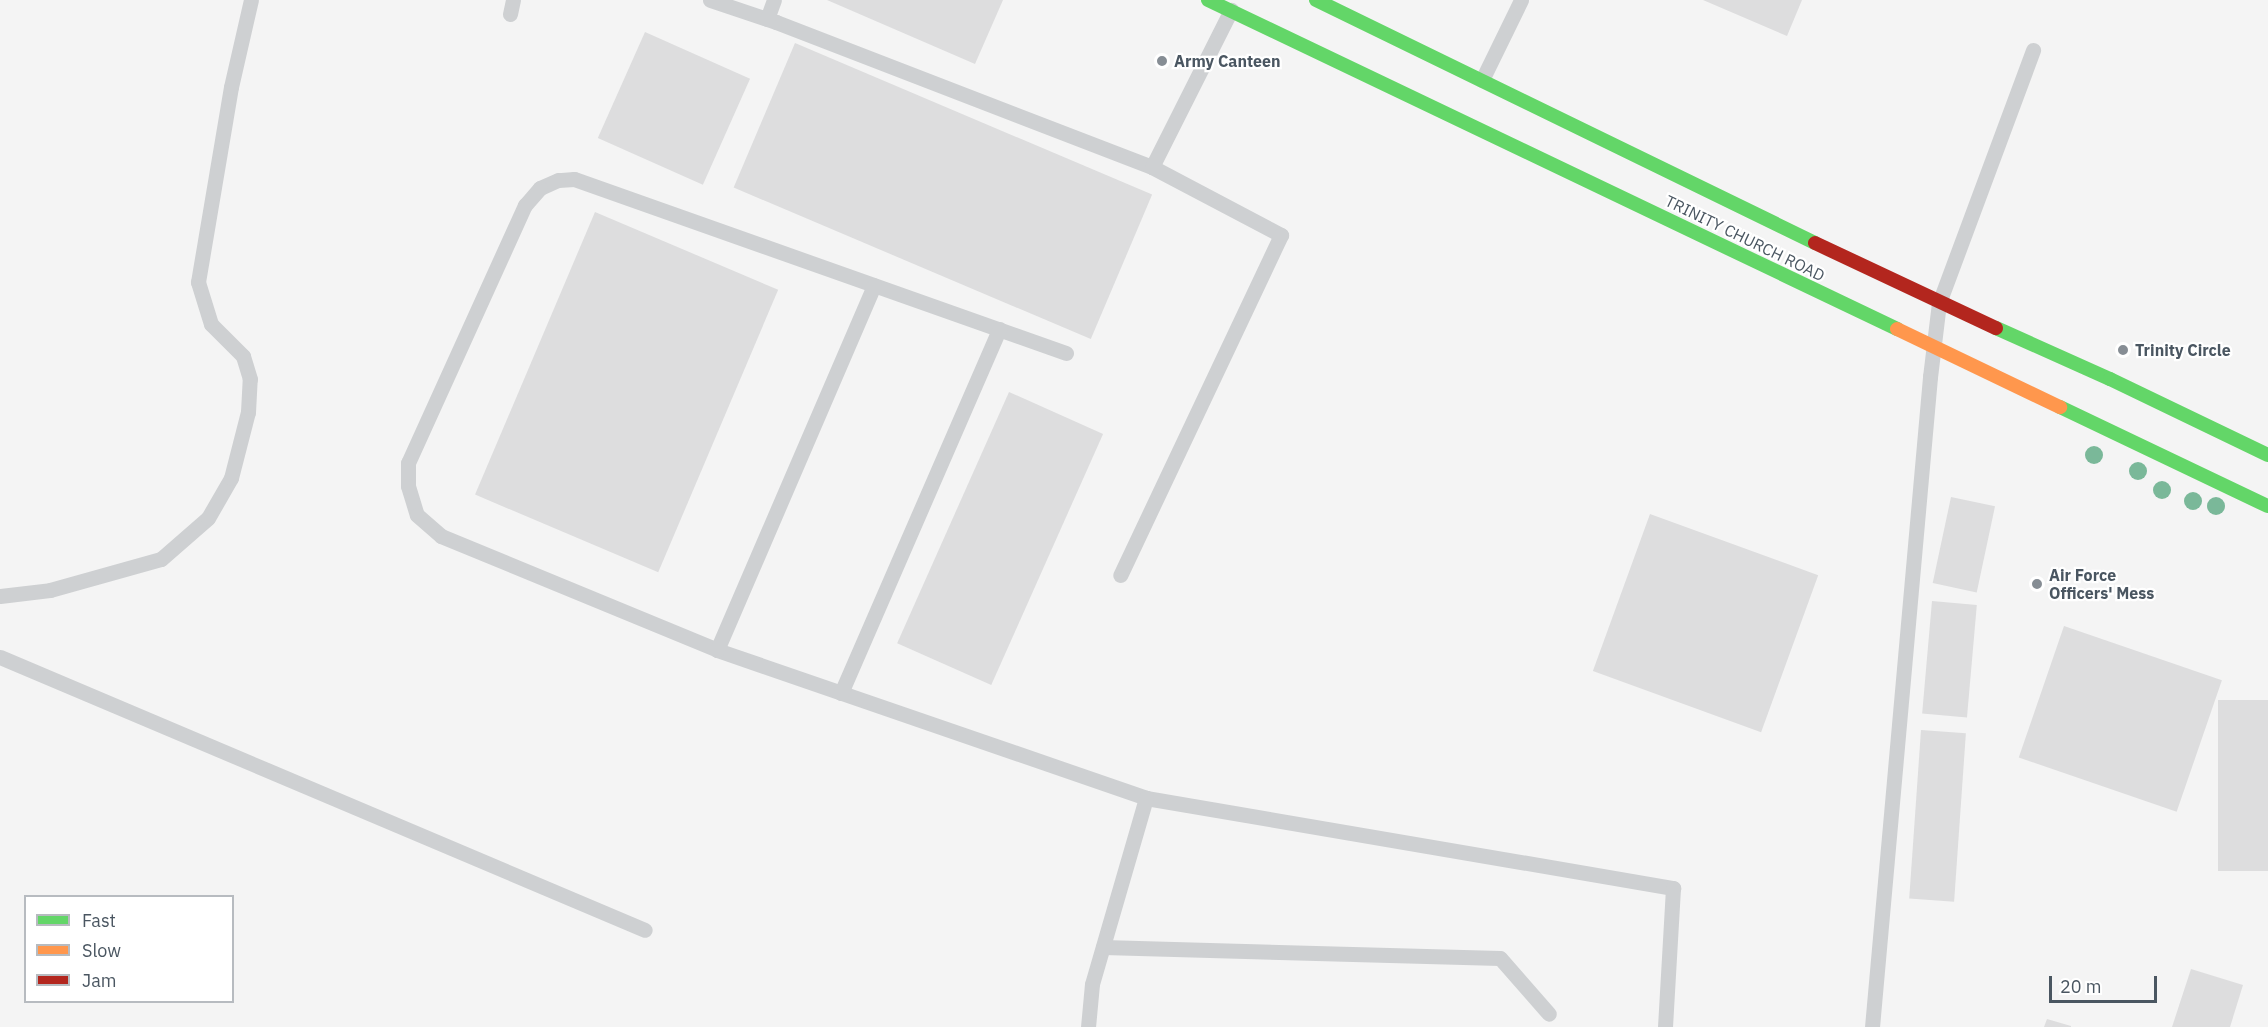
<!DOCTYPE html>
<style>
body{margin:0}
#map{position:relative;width:2268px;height:1027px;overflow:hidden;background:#f4f4f4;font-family:"IBM Plex Sans",sans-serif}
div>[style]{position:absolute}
.building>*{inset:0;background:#ddddde;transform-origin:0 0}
.lane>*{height:15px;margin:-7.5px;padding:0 7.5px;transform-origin:7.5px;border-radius:7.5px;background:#ced0d2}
.fast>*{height:14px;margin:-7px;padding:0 7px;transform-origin:7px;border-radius:7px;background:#63d668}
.slow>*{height:14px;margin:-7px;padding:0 7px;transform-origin:7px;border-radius:7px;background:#ff974d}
.jam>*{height:14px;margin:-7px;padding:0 7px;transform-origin:7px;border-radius:7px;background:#b3261e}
.trees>*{width:18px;height:18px;margin:-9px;border-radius:50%;background:#7ab899}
.dots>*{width:16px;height:16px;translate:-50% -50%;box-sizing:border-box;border:3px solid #fff;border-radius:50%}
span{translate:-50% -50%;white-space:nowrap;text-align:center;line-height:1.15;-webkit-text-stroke:4.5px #fff;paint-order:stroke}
.poi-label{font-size:16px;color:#4a5661;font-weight:700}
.left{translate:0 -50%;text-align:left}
.street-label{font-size:16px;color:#4a5661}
.legend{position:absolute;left:24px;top:895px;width:210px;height:108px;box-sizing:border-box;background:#fff;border:2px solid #b7bbc0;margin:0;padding:8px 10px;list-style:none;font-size:18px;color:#4a5661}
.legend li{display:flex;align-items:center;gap:12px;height:30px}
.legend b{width:30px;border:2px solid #b7bbc0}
.scale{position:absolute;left:2049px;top:976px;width:108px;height:27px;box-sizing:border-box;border:3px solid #4a5661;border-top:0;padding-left:8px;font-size:18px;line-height:21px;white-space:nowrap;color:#4a5661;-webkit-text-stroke:4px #fff;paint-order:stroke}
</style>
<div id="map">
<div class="building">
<i style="clip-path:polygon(827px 0,1003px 0,975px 64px)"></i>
<i style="clip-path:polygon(1703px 0,1802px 0,1787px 36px)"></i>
<i style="left:645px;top:32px;width:115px;height:116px;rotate:24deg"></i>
<i style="left:795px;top:43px;width:388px;height:157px;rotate:23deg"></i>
<i style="left:595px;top:212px;width:199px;height:307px;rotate:23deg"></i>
<i style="left:1009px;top:392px;width:103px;height:275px;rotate:24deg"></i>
<i style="left:1951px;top:497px;width:45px;height:88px;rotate:12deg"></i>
<i style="left:1650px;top:514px;width:179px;height:167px;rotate:20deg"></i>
<i style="left:1932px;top:601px;width:45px;height:113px;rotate:5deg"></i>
<i style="left:2064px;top:626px;width:167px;height:139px;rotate:19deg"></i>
<i style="left:2218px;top:700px;width:50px;height:171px"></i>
<i style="left:1921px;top:730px;width:45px;height:169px;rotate:4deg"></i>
<i style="clip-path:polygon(2191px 969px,2243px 985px,2230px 1027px,2172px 1027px)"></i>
<i style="clip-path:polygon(2047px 1019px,2071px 1026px,2071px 1027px,2044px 1027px)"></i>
</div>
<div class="lane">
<i style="left:710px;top:0;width:70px;rotate:18.4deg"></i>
<i style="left:776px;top:22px;width:403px;rotate:21.1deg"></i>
<i style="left:1152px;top:167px;width:146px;rotate:27.8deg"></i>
<i style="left:1281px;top:235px;width:376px;rotate:115.3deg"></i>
<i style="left:510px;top:14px;width:14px;rotate:-78deg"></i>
<i style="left:767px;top:19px;width:20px;rotate:-70deg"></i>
<i style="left:1482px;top:80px;width:89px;rotate:-64deg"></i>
<i style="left:1152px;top:167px;width:176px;rotate:-63.3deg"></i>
<i style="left:1066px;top:353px;width:522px;rotate:-160.52deg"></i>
<i style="left:574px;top:179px;width:16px;rotate:176deg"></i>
<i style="left:558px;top:180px;width:20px;rotate:156deg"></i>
<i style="left:540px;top:188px;width:23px;rotate:131deg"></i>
<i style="left:525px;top:205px;width:283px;rotate:114.4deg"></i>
<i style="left:408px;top:463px;width:23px;rotate:90deg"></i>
<i style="left:408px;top:486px;width:30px;rotate:73deg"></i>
<i style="left:417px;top:515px;width:32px;rotate:41deg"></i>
<i style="left:441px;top:536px;width:299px;rotate:22.4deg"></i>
<i style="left:717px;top:650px;width:454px;rotate:19deg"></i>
<i style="left:1146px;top:798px;width:535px;rotate:9.69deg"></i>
<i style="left:1673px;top:888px;width:139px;rotate:93.3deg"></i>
<i style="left:0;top:596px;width:50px;rotate:-6.8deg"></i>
<i style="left:50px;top:590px;width:115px;rotate:-15.6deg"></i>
<i style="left:161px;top:559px;width:62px;rotate:-41.1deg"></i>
<i style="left:208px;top:518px;width:46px;rotate:-60.1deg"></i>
<i style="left:231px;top:478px;width:68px;rotate:-75.6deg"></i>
<i style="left:248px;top:412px;width:33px;rotate:-87deg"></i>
<i style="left:250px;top:379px;width:24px;rotate:-107deg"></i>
<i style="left:243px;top:356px;width:45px;rotate:-135deg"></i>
<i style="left:211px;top:324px;width:44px;rotate:-107.2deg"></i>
<i style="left:198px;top:282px;width:198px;rotate:-80.4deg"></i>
<i style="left:231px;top:87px;width:89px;rotate:-77.1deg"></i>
<i style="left:717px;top:650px;width:397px;rotate:-66.7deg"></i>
<i style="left:0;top:657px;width:700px;rotate:22.94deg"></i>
<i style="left:841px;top:693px;width:397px;rotate:-66.5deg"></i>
<i style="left:1103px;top:947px;width:397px;rotate:1.6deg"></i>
<i style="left:1500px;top:958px;width:74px;rotate:48.8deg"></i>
<i style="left:1088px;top:1027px;width:43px;rotate:-84.7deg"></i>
<i style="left:1092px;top:984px;width:194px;rotate:-73.8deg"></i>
<i style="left:1872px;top:1027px;width:653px;rotate:-84.9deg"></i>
<i style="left:1930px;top:377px;width:75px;rotate:-83.1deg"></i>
<i style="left:1939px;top:303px;width:270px;rotate:-69.6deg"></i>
</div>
<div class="fast">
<i style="left:1208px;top:0;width:764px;rotate:25.52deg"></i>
<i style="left:1316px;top:0;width:555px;rotate:25.96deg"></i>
<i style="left:1996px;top:328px;width:125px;rotate:24.1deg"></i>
<i style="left:2110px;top:379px;width:175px;rotate:25.7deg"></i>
<i style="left:2060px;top:407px;width:230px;rotate:25.5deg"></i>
</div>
<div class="slow">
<i style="left:1897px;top:329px;width:181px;rotate:25.6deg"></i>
</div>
<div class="jam">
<i style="left:1815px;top:243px;width:200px;rotate:25.2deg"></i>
</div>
<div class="trees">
<i style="left:2094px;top:455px"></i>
<i style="left:2138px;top:471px"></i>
<i style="left:2162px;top:490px"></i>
<i style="left:2193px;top:501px"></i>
<i style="left:2216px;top:506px"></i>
</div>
<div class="dots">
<i style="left:1162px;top:61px;background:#868d94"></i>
<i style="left:2123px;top:350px;background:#868d94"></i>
<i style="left:2037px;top:584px;background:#868d94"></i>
</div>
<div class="poi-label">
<span class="left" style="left:1174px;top:61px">Army Canteen</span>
<span class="left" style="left:2135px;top:350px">Trinity Circle</span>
<span class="left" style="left:2049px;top:584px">Air Force<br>Officers' Mess</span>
</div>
<div class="street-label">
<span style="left:1745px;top:238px;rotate:26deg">TRINITY CHURCH ROAD</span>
</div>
<ul class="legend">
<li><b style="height:8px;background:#63d668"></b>Fast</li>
<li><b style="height:8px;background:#ff974d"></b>Slow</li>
<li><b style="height:8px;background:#b3261e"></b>Jam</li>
</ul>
<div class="scale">20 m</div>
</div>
